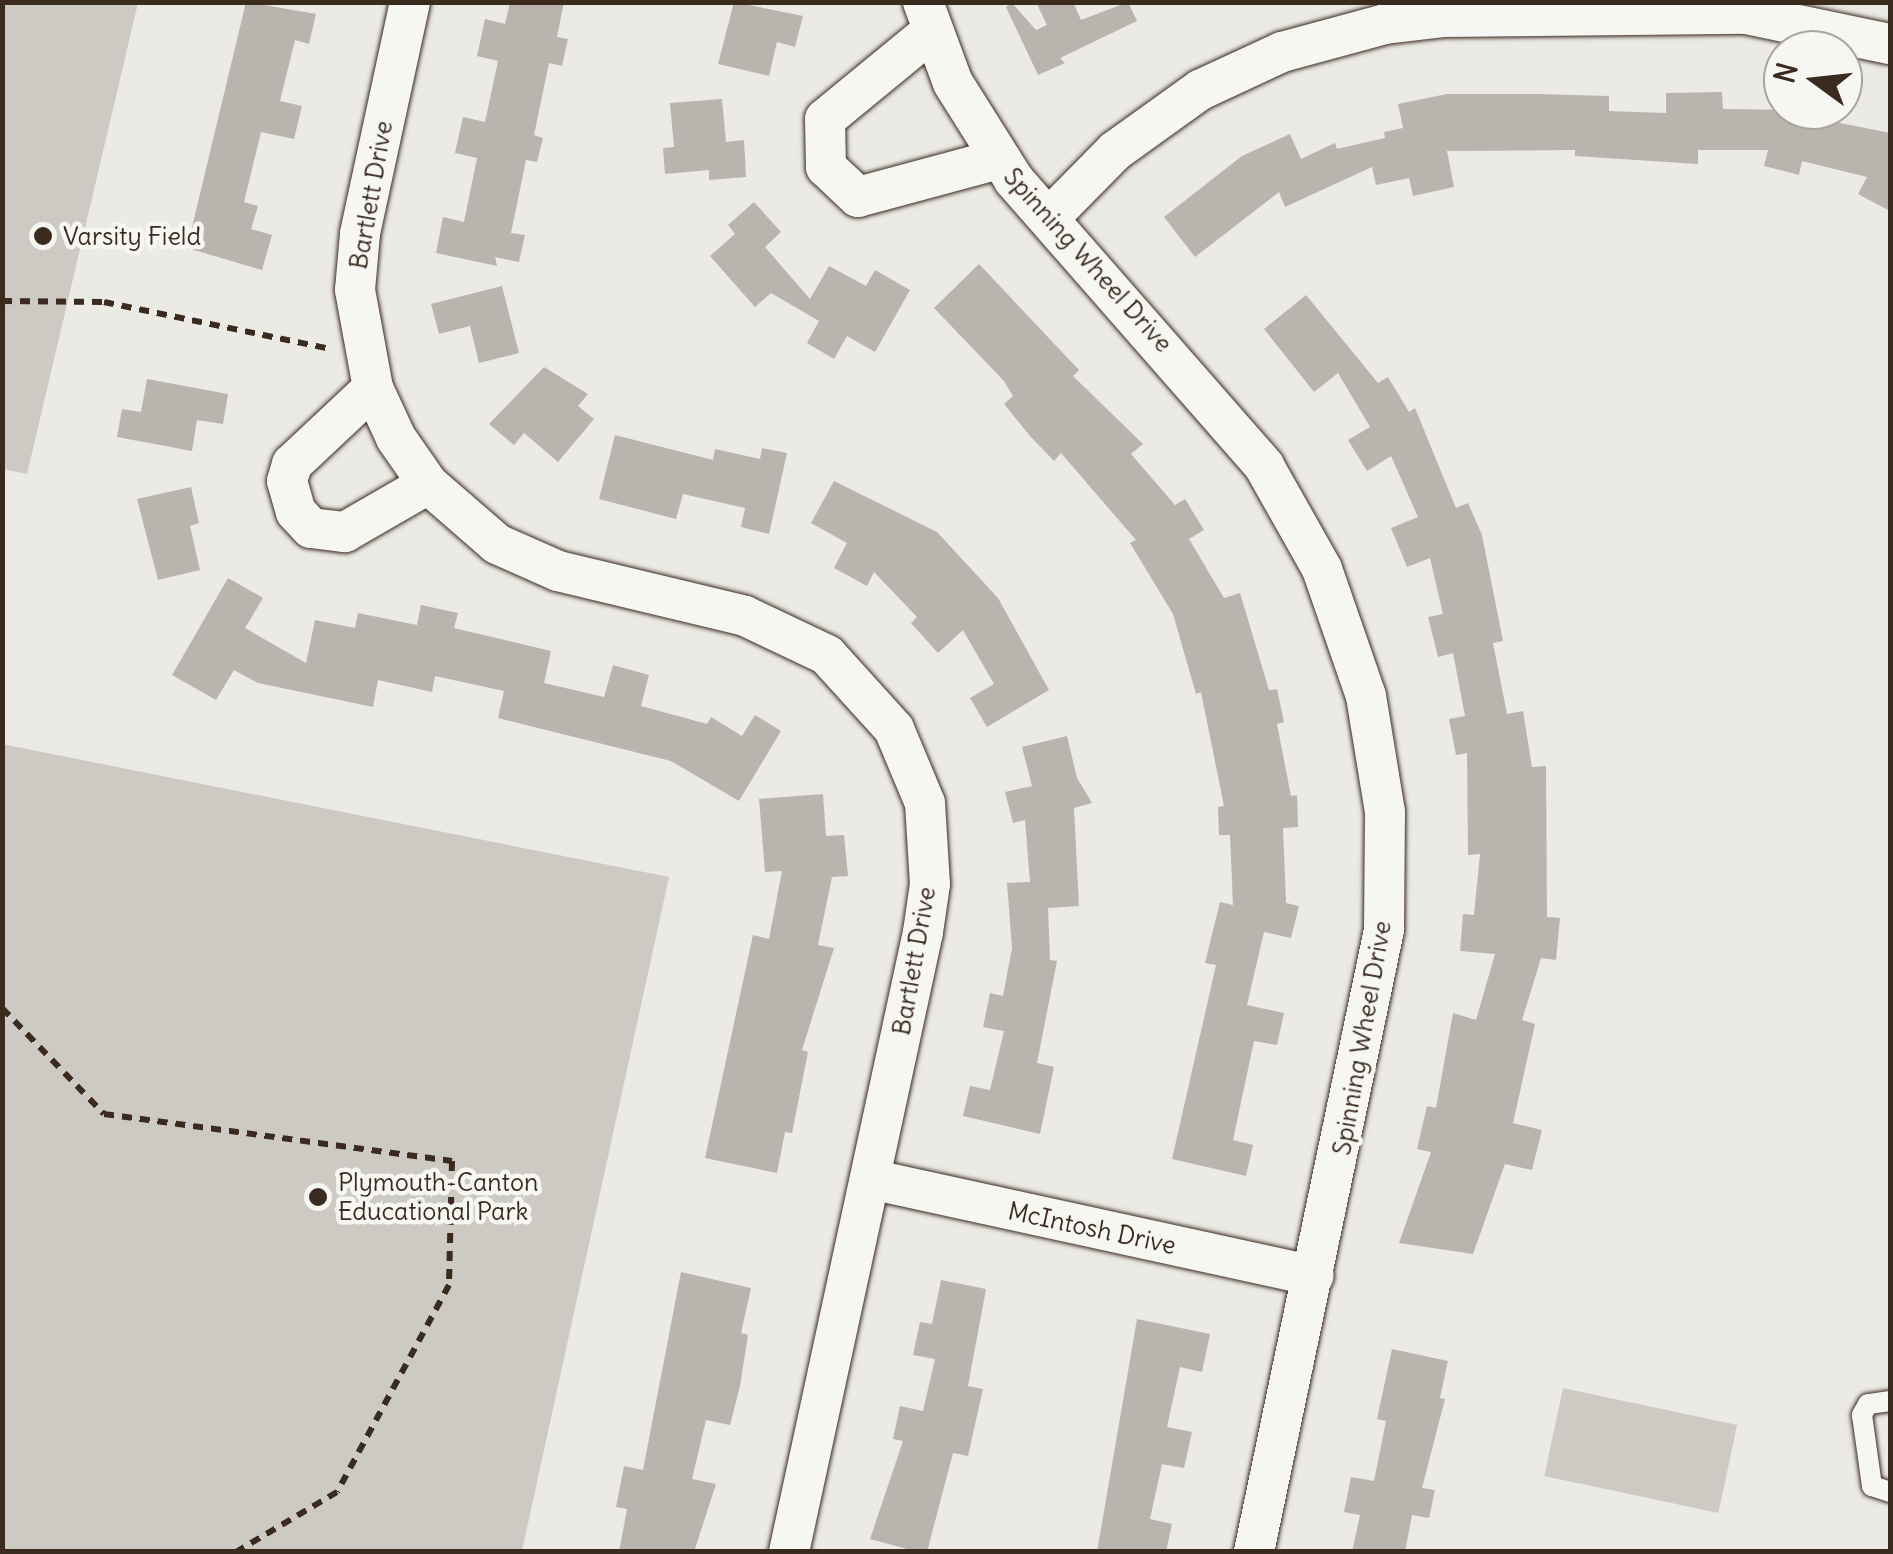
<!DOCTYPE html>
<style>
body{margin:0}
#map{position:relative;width:1893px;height:1554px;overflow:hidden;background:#ebeae5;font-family:Delius,sans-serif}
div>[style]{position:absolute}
.green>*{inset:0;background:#cdcac4;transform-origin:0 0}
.building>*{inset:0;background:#bab4ae}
.path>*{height:6px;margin-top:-3px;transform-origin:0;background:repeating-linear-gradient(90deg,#3b2a1e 0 10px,transparent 0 18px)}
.roads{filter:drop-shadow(0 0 2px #3b2a1e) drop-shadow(0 0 2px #3b2a1e)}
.lane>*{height:20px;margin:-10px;padding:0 10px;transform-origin:10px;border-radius:10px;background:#f6f6f2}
.street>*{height:40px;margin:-20px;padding:0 20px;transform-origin:20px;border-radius:20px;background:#f6f6f2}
.dots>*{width:28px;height:28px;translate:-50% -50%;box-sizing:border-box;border:5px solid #f6f6f2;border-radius:50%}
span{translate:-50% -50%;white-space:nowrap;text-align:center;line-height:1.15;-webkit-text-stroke:9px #f6f6f2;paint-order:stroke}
.street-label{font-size:25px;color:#3b2a1e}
.poi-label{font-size:25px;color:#3b2a1e}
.left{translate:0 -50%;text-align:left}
.frame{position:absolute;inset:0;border:5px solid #3b2a1e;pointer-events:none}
.north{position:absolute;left:1763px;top:30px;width:100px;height:100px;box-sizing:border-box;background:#f6f6f2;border:2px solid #aba49d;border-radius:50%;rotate:285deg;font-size:28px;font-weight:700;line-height:40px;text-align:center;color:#3b2a1e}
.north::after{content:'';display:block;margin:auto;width:35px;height:45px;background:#3b2a1e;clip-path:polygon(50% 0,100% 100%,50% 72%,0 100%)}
</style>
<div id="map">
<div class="green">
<i style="clip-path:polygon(3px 2px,138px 3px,27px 474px,3px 469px)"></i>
<i style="clip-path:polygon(2px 744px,669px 877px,522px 1551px,3px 1551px)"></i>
<i style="left:1563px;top:1388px;width:178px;height:90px;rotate:12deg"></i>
</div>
<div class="building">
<i style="clip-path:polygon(246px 2px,316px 14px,309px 44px,295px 40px,280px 101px,302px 106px,294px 139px,261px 132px,244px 202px,258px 206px,251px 229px,272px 235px,262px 270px,187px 248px)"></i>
<i style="clip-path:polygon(510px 2px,564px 2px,557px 37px,568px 39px,562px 66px,549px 63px,534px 135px,543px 138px,537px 162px,526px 160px,511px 233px,525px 235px,519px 262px,495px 257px,497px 266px,436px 253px,443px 217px,464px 222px,477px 158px,455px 153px,463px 117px,485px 122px,498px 61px,477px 56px,485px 19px,505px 24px)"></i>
<i style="clip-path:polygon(734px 2px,803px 16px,795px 47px,777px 42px,769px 76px,718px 64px)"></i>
<i style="clip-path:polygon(1036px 2px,1073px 2px,1081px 20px,1128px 2px,1137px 21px,1060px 58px,1065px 63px,1038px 75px,1006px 7px,1012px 3px,1036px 30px,1047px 25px)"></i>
<i style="clip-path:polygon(1722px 92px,1723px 109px,1813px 110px,1811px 117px,1890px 133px,1890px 211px,1858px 194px,1867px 177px,1802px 161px,1799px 175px,1764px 166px,1768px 150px,1698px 150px,1698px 164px,1575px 156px,1575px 150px,1447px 151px,1454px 187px,1413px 196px,1409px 178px,1376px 185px,1372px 167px,1285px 207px,1279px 192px,1195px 257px,1164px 217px,1242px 156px,1290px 134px,1301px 159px,1335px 143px,1337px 149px,1385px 138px,1384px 132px,1403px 128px,1398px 104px,1447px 94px,1536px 94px,1609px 96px,1609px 111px,1666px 113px,1666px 93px)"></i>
<i style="clip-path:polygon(722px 99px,726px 142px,744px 140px,746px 177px,709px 180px,709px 170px,665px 174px,663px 148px,674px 147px,670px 103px)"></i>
<i style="clip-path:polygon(754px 202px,781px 232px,765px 247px,810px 299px,829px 266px,866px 286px,875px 270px,910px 290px,875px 352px,847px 336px,834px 359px,807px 343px,819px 321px,771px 293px,755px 307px,710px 256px,735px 234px,728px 225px)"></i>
<i style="clip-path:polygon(979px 264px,1079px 370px,1073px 376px,1143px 444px,1131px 454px,1175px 505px,1185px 499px,1204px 530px,1189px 539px,1224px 598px,1240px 593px,1269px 690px,1277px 689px,1284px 722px,1277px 724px,1291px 796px,1297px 795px,1298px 827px,1283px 828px,1286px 903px,1299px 906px,1291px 938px,1264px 932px,1247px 1005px,1284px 1013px,1277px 1045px,1254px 1041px,1233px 1140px,1253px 1145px,1246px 1176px,1172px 1159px,1216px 965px,1205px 963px,1220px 902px,1233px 905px,1230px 835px,1219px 835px,1218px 807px,1224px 806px,1201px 692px,1196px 694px,1173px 614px,1130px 543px,1136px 540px,1061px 453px,1054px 461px,1030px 436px,1004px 404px,1013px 396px,1004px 381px,934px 308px)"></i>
<i style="clip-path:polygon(502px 286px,519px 353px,479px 363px,470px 326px,439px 334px,431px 304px)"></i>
<i style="clip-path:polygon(1306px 295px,1378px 383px,1388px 377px,1409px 412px,1415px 408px,1456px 508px,1468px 503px,1482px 535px,1503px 641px,1493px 643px,1507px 714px,1523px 711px,1532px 767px,1546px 766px,1547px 917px,1560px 918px,1556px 960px,1541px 958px,1522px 1020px,1535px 1024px,1513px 1123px,1542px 1130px,1532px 1170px,1505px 1164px,1473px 1254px,1399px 1243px,1431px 1152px,1417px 1149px,1427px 1106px,1436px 1108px,1453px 1013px,1476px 1020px,1495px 954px,1460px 951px,1463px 914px,1474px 915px,1480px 854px,1468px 855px,1467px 753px,1456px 755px,1449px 719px,1465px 716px,1453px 653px,1438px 657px,1428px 617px,1443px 614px,1430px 558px,1407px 567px,1391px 528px,1418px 517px,1391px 456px,1367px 471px,1348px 440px,1370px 427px,1338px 373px,1314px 392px,1264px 329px)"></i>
<i style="clip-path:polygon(544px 367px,588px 394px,578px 406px,594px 419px,558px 462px,524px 433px,514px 445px,489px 424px)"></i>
<i style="clip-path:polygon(147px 379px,228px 394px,223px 424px,197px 420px,192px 451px,117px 437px,122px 409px,141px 412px)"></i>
<i style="clip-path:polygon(615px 435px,713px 460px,715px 449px,760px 459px,762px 448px,787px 453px,769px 534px,741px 527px,745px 508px,683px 494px,676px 519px,599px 499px)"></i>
<i style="clip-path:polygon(834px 481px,937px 532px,998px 598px,1049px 690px,987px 727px,970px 698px,994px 684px,963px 630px,938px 653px,911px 623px,917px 617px,874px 572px,867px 586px,834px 568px,847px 543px,811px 523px)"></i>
<i style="clip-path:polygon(191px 487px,199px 523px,190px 526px,200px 570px,158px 580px,137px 499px)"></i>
<i style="clip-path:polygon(228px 578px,263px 598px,245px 628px,306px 663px,315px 620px,355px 628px,358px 613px,417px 625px,421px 605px,458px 613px,454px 628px,551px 651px,544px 683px,604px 697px,613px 665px,649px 675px,641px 706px,707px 724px,711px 717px,742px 736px,755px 715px,781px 731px,739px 801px,671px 761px,498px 718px,504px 691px,435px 676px,432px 692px,378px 680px,373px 707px,258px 683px,234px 670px,216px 700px,172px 675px)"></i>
<i style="clip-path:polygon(1067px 736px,1077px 778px,1092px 803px,1074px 808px,1079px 906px,1048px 908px,1050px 960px,1057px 961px,1037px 1063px,1054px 1067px,1040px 1134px,963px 1116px,970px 1086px,990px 1090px,1004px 1031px,983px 1027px,990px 993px,1003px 996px,1012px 948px,1007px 883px,1030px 882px,1025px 820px,1013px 823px,1005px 792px,1032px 786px,1022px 747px)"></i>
<i style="clip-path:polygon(823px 794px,826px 836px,844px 835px,848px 876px,832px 877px,818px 945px,834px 948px,802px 1050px,808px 1052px,792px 1133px,785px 1132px,777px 1173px,705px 1158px,753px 935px,769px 939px,782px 871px,765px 872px,759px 799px)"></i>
<i style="clip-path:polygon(681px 1272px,751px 1288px,741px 1333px,748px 1335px,740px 1386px,730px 1425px,706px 1420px,692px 1479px,716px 1484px,694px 1552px,619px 1552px,627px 1509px,616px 1507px,624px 1466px,643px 1470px)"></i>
<i style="clip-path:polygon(941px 1280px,986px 1289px,968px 1386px,983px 1389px,968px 1456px,953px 1453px,927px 1552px,918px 1552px,870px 1539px,903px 1441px,893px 1439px,900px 1406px,923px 1411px,935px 1359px,913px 1355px,920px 1322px,932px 1324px)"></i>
<i style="clip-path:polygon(1137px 1319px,1210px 1334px,1202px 1372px,1180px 1367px,1167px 1427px,1192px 1432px,1184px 1468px,1162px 1464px,1150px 1519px,1172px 1524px,1166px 1552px,1097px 1552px)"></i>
<i style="clip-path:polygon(1392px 1349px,1448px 1361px,1440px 1398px,1445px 1399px,1422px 1488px,1435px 1490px,1429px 1518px,1412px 1515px,1405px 1552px,1352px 1552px,1360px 1515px,1344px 1512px,1351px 1477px,1374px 1481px,1386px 1421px,1377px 1419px)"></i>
</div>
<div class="path">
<i style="left:2px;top:301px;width:102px;rotate:0.6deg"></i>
<i style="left:104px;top:302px;width:231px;rotate:11.7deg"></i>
<i style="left:2px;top:1008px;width:147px;rotate:46.1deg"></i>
<i style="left:104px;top:1114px;width:351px;rotate:7.7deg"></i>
<i style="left:452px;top:1161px;width:124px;rotate:91.4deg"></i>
<i style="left:449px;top:1285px;width:235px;rotate:118.4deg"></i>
<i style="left:337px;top:1492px;width:117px;rotate:149.3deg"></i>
</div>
<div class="roads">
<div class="lane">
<i style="left:1890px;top:1401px;width:22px;rotate:172deg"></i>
<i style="left:1868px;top:1404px;width:13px;rotate:119deg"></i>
<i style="left:1862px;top:1415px;width:72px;rotate:82deg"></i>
<i style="left:1872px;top:1486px;width:19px;rotate:18deg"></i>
</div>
<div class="street">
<i style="left:410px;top:2px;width:237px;rotate:102.2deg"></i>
<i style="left:360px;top:234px;width:56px;rotate:95.1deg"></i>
<i style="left:355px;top:290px;width:100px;rotate:79.6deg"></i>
<i style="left:373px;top:388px;width:55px;rotate:65.3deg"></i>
<i style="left:396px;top:438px;width:56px;rotate:55.2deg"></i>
<i style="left:428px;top:484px;width:91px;rotate:41deg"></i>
<i style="left:497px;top:544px;width:67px;rotate:23.9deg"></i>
<i style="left:558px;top:571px;width:192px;rotate:13.5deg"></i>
<i style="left:745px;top:616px;width:91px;rotate:25.4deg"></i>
<i style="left:827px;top:655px;width:100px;rotate:47.8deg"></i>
<i style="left:894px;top:729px;width:80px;rotate:67.3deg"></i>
<i style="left:925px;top:803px;width:81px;rotate:86.5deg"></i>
<i style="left:930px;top:884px;width:49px;rotate:98.3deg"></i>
<i style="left:923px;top:932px;width:634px;rotate:102.2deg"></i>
<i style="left:923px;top:2px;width:86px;rotate:69.7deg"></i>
<i style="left:953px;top:83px;width:115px;rotate:57.8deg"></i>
<i style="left:1014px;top:180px;width:380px;rotate:48.8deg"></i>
<i style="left:1264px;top:466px;width:118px;rotate:60.6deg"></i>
<i style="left:1322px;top:569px;width:134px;rotate:70.9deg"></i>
<i style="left:1366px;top:696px;width:118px;rotate:80.7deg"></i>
<i style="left:1385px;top:812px;width:118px;rotate:90.5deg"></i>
<i style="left:1384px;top:930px;width:635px;rotate:101.81deg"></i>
<i style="left:931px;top:32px;width:137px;rotate:140.6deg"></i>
<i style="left:825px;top:119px;width:48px;rotate:88.8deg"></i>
<i style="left:826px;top:167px;width:44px;rotate:43.2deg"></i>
<i style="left:858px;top:197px;width:146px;rotate:-15.1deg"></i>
<i style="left:1049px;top:218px;width:94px;rotate:-45.4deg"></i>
<i style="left:1115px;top:151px;width:105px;rotate:-35.7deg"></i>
<i style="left:1200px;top:90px;width:90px;rotate:-24.9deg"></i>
<i style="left:1282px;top:52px;width:107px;rotate:-15.2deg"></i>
<i style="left:1385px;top:24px;width:60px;rotate:-6.7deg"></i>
<i style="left:1445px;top:17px;width:301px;rotate:-0.6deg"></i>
<i style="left:1746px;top:14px;width:147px;rotate:11.8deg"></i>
<i style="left:373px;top:388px;width:111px;rotate:136.8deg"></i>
<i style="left:292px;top:464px;width:18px;rotate:106deg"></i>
<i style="left:287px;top:481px;width:32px;rotate:74deg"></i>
<i style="left:296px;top:512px;width:22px;rotate:47deg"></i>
<i style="left:311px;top:528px;width:34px;rotate:7deg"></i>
<i style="left:345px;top:532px;width:96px;rotate:-30deg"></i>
<i style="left:870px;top:1179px;width:454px;rotate:12.3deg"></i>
</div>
</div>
<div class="dots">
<i style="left:43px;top:236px;background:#3b2a1e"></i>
<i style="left:318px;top:1197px;background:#3b2a1e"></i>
</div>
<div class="street-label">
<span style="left:371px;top:195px;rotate:-80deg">Bartlett Drive</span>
<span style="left:1088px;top:260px;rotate:48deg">Spinning Wheel Drive</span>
<span style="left:914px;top:961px;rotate:-80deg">Bartlett Drive</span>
<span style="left:1362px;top:1038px;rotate:-80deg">Spinning Wheel Drive</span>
<span style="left:1092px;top:1228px;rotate:12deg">McIntosh Drive</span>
</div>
<div class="poi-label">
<span class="left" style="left:63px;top:236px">Varsity Field</span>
<span class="left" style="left:338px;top:1197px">Plymouth-Canton<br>Educational Park</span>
</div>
<div class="frame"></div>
<div class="north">N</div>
</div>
